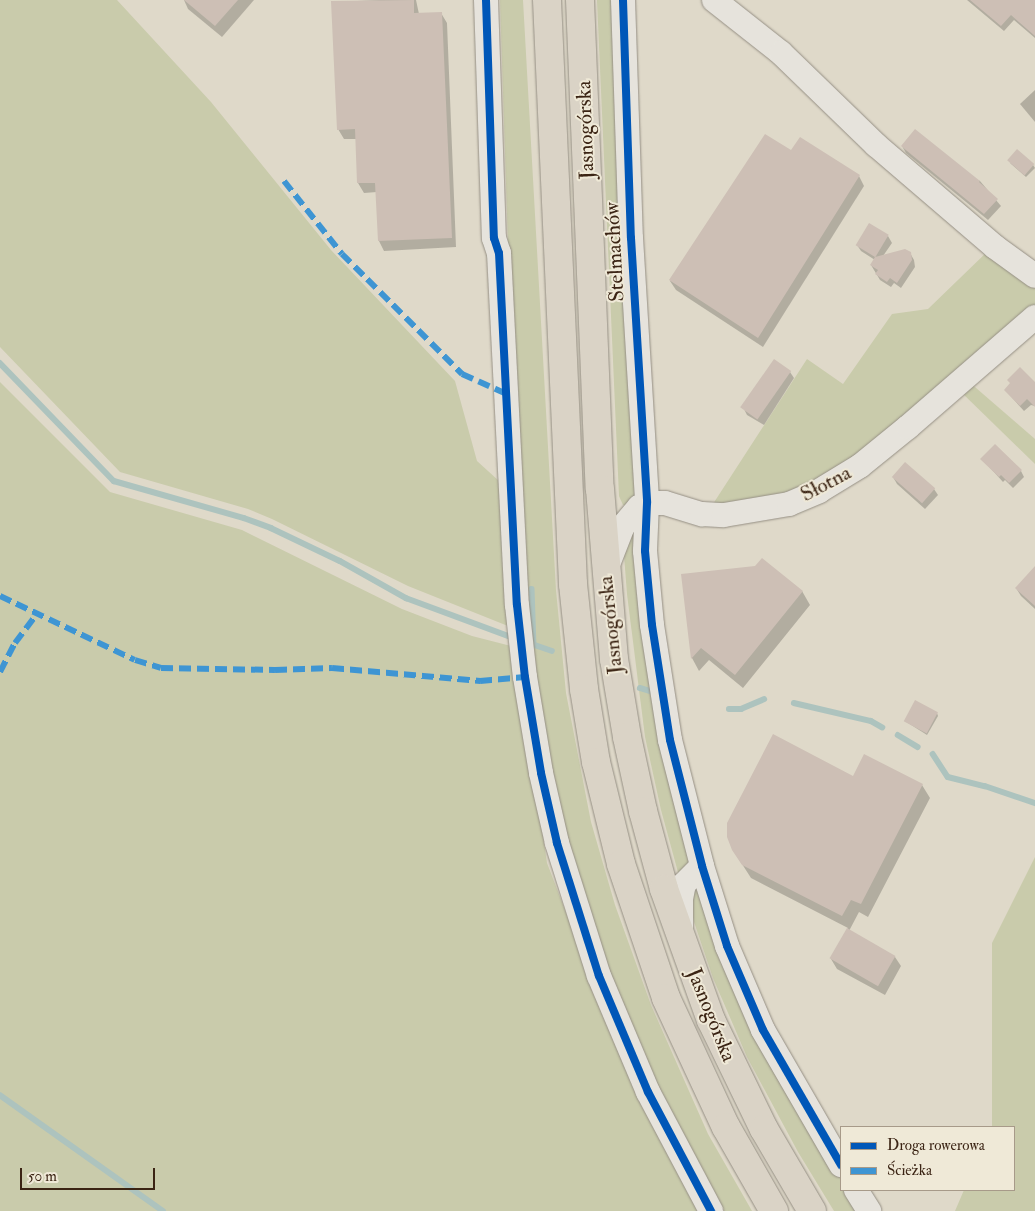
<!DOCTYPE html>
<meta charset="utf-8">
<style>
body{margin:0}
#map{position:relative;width:1035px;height:1211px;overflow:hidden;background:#dfd9c9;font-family:"IM FELL Double Pica",serif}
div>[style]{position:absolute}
.green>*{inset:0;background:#c9cbab}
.shadow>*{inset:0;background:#0003}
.stream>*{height:5.5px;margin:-2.75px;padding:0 2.75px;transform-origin:2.75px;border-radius:2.75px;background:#adc3be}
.building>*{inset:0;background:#cdbfb5;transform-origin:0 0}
.roads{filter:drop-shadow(0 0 1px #958f84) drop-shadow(0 0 1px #958f84)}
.minor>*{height:24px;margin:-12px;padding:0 12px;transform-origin:12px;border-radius:12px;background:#e6e3dc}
.major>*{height:28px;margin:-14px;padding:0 14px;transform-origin:14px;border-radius:14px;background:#dad3c6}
.quiet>*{height:6px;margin-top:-3px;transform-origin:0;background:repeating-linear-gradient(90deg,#3e95d3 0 12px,transparent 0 18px)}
.cycleway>*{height:8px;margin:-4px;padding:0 4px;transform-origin:4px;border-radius:4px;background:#0057b8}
span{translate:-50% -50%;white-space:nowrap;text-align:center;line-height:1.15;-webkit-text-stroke:4px #efe9d7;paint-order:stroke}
.street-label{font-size:21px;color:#3b2414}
.legend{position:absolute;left:840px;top:1126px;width:175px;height:65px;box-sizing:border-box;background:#efe9d7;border:1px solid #a79a89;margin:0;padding:6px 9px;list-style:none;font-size:15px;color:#3b2414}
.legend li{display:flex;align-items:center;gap:10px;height:25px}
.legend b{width:25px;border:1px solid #a79a89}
.scale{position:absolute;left:20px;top:1168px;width:135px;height:22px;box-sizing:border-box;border:2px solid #3b2414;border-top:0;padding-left:6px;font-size:15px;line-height:18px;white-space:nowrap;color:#3b2414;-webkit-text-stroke:4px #efe9d7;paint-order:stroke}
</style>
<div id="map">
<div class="green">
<i style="clip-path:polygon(0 0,117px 0,211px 102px,331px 250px,455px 381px,477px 461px,499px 481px,508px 626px,408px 586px,272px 519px,248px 509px,120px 472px,0 347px)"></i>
<i style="clip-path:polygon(500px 0,523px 0,556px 590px,566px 693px,591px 822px,615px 905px,651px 1005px,708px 1134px,752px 1211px,717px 1211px,655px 1095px,571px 873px,531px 670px,511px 335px)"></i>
<i style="clip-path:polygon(597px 0,614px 0,637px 492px,627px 505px,623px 505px,619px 496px)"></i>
<i style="clip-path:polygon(989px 250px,1035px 283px,1035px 306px,850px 461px,814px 485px,774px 499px,711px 507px,807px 359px,843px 384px,892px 314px,928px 309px)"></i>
<i style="clip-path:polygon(968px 381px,1035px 439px,1035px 464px,960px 391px)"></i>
<i style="clip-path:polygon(0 382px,110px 492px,242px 530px,402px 609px,472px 636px,511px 646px,525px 712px,547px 863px,601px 1004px,703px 1211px,0 1211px)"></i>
<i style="clip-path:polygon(638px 524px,690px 860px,679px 876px,661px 810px,645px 737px,627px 594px,624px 555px,630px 527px)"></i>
<i style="clip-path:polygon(1035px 857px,1035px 1211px,955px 1211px,964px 1190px,1014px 1190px,1014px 1127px,992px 1127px,992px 943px)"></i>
<i style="clip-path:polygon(698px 890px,803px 1114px,841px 1178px,841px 1190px,848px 1190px,861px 1211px,834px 1211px,798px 1152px,747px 1057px,713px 978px,694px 922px,691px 909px,694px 892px)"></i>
</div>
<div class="shadow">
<i style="clip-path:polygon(184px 0,254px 0,222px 37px,188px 9px)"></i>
<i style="clip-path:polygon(381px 0,416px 0,419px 14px,441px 13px,447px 23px,456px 247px,384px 251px,379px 241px,377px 192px,364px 193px,358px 183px,356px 139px,344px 139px,338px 129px,333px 2px)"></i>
<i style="clip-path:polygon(967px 0,1035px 0,1035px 38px,1014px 20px,1004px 31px)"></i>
<i style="clip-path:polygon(1035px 90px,1035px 122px,1020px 104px)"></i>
<i style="clip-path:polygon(902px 146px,980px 181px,1001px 206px,988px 220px,906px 153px)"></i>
<i style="clip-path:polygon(791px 152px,859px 176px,864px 186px,763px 347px,676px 290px,670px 281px)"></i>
<i style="clip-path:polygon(1010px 163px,1033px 165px,1035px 168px,1026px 177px)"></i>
<i style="clip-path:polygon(888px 236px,892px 243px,883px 256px,910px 253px,914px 260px,915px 267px,901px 288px,894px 283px,891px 287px,880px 280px,871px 265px,875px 260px,861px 251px,857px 245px)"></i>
<i style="clip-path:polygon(774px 361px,790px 372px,794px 378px,764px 425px,747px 415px,744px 409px)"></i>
<i style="clip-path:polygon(1035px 384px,1035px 406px,1031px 405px,1024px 411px,1005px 390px)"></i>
<i style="clip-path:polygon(982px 459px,1021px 471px,1024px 477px,1013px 488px,1005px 480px,1003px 482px)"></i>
<i style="clip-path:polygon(893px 477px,934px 489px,938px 495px,925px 509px,897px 484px)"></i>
<i style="clip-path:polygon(1035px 568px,1035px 609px,1021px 596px,1016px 588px)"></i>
<i style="clip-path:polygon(682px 575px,802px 591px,810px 605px,743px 688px,709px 660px,699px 671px,692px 658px)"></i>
<i style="clip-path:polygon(937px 713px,938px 716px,927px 735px,905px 721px)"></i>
<i style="clip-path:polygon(922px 785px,930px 798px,868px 917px,859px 912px,849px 931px,895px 957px,901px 966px,885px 995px,837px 969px,831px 959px,848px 928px,751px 878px,733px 850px)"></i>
</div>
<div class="stream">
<i style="left:0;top:363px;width:164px;rotate:46deg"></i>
<i style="left:114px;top:481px;width:135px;rotate:15.9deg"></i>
<i style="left:244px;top:518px;width:29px;rotate:20deg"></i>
<i style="left:271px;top:528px;width:76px;rotate:25.6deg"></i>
<i style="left:340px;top:561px;width:76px;rotate:29.3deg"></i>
<i style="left:406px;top:598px;width:110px;rotate:20.3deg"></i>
<i style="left:532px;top:589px;width:56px;rotate:88deg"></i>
<i style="left:532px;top:644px;width:21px;rotate:19deg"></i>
<i style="left:640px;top:688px;width:14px;rotate:17deg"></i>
<i style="left:794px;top:703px;width:79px;rotate:13.2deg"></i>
<i style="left:871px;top:721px;width:13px;rotate:29deg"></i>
<i style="left:729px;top:709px;width:12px"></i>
<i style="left:741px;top:709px;width:25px;rotate:-23deg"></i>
<i style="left:898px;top:735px;width:23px;rotate:31deg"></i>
<i style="left:933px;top:754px;width:27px;rotate:57deg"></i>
<i style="left:948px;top:777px;width:38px;rotate:14deg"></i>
<i style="left:985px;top:786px;width:53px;rotate:18.8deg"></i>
<i style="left:0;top:1095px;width:200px;rotate:35.4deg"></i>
</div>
<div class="building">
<i style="clip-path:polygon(184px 0,238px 0,215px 26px)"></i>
<i style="clip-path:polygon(414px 0,414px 13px,442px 12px,452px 238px,378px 241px,375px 183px,357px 183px,355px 129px,337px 130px,331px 1px)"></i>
<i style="clip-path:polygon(970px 0,1035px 0,1035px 36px,1011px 15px,1001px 26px)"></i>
<i style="clip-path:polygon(915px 129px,980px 181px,979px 182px,998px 199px,984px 214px,901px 146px)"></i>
<i style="clip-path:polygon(765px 134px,791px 150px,800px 137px,860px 175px,758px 338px,669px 280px)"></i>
<i style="left:1017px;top:149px;width:23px;height:15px;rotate:41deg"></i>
<i style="left:869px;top:223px;width:23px;height:26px;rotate:31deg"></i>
<i style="clip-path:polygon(905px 249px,911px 252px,912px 260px,897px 283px,890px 278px,887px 282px,875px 274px,878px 270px,870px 265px,875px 257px)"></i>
<i style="left:774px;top:359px;width:21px;height:59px;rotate:35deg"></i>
<i style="clip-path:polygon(1020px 367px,1035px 382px,1035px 407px,1027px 399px,1020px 406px,1004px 390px,1010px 383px,1007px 380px)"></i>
<i style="clip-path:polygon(995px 444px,1022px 470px,1009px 483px,1001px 475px,999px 477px,980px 459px)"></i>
<i style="left:905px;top:462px;width:40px;height:20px;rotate:41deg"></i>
<i style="clip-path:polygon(762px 558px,803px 591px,735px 675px,701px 648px,691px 659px,681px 574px,755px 566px)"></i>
<i style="clip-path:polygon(1035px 566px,1035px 606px,1015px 588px)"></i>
<i style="left:915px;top:700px;width:26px;height:24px;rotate:28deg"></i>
<i style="clip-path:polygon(773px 734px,853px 776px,864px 754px,923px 784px,861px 904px,851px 900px,842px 916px,742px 865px,732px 850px,727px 837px,727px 823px)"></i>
<i style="left:847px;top:928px;width:56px;height:35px;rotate:30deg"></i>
</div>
<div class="roads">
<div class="minor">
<i style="left:486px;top:0;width:238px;rotate:88.1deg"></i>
<i style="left:494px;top:238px;width:16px;rotate:72deg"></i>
<i style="left:499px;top:253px;width:352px;rotate:87.1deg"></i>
<i style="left:517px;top:605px;width:72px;rotate:83.7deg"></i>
<i style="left:525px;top:677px;width:97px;rotate:80.5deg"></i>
<i style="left:541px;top:773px;width:72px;rotate:77.1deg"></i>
<i style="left:557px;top:843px;width:139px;rotate:72.5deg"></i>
<i style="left:599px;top:976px;width:126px;rotate:67.1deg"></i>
<i style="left:648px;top:1092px;width:135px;rotate:62.1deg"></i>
<i style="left:623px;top:0;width:238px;rotate:88.1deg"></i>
<i style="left:631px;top:238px;width:265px;rotate:86.5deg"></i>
<i style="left:647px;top:503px;width:48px;rotate:92.4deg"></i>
<i style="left:645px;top:551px;width:74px;rotate:84.6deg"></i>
<i style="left:652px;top:625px;width:116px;rotate:81.1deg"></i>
<i style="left:670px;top:740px;width:130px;rotate:75.7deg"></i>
<i style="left:702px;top:866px;width:84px;rotate:72.6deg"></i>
<i style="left:727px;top:946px;width:91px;rotate:66.8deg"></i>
<i style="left:763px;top:1030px;width:156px;rotate:60deg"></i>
<i style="left:714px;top:0;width:85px;rotate:38.3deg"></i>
<i style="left:781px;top:53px;width:132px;rotate:44.1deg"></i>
<i style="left:876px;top:145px;width:157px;rotate:40.6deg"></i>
<i style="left:995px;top:247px;width:49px;rotate:35.9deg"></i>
<i style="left:607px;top:567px;width:44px;rotate:-68.7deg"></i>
<i style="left:623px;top:526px;width:25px;rotate:-50deg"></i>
<i style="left:639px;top:507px;width:9px;rotate:-27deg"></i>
<i style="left:647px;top:503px;width:18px"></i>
<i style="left:665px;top:503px;width:39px;rotate:17deg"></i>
<i style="left:702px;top:514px;width:22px;rotate:3deg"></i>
<i style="left:724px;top:515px;width:66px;rotate:-9.6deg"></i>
<i style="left:789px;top:504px;width:33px;rotate:-23deg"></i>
<i style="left:819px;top:491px;width:48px;rotate:-31.4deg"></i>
<i style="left:860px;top:466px;width:62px;rotate:-39.1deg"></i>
<i style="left:908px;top:427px;width:168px;rotate:-40.9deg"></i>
<i style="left:681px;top:929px;width:30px;rotate:-90deg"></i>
<i style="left:681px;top:899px;width:15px;rotate:-79deg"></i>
<i style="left:684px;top:884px;width:25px;rotate:-45deg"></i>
<i style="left:856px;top:1190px;width:25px;rotate:58deg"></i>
</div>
<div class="major">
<i style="left:547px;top:0;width:585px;rotate:87.45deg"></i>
<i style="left:573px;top:584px;width:106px;rotate:84deg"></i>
<i style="left:584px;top:689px;width:74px;rotate:80.7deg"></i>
<i style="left:596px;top:762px;width:105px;rotate:76.2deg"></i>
<i style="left:621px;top:864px;width:141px;rotate:71.4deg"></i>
<i style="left:666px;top:998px;width:142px;rotate:65.1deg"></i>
<i style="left:726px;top:1127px;width:97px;rotate:60.3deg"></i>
<i style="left:580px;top:0;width:489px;rotate:87.7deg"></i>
<i style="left:600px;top:489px;width:171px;rotate:85.3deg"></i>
<i style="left:614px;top:659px;width:79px;rotate:80.5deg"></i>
<i style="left:627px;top:737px;width:76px;rotate:77.8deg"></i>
<i style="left:643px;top:811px;width:81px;rotate:74.9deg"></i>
<i style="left:664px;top:889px;width:139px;rotate:70.3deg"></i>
<i style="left:711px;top:1020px;width:121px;rotate:64.1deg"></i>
<i style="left:764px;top:1129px;width:95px;rotate:59.7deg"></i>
</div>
</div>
<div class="quiet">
<i style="left:284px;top:181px;width:93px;rotate:51.5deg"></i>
<i style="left:342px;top:254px;width:170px;rotate:45deg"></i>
<i style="left:462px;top:374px;width:49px;rotate:24deg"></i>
<i style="left:0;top:596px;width:149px;rotate:25.4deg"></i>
<i style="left:135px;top:660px;width:27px;rotate:17deg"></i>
<i style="left:161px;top:668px;width:114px;rotate:1deg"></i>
<i style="left:275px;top:670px;width:57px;rotate:-2deg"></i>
<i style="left:332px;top:668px;width:149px;rotate:5deg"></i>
<i style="left:480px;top:681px;width:45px;rotate:-5.1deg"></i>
<i style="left:0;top:672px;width:33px;rotate:-63deg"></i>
<i style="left:15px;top:643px;width:38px;rotate:-53deg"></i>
</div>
<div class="cycleway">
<i style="left:486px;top:0;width:238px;rotate:88.1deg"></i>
<i style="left:494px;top:238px;width:16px;rotate:72deg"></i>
<i style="left:499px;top:253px;width:352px;rotate:87.1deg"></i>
<i style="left:517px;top:605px;width:72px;rotate:83.7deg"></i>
<i style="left:525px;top:677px;width:97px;rotate:80.5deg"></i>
<i style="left:541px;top:773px;width:72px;rotate:77.1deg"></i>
<i style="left:557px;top:843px;width:139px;rotate:72.5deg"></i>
<i style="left:599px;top:976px;width:126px;rotate:67.1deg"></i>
<i style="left:648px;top:1092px;width:135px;rotate:62.1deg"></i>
<i style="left:623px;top:0;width:238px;rotate:88.1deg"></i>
<i style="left:631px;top:238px;width:265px;rotate:86.5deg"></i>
<i style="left:647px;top:503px;width:48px;rotate:92.4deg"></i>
<i style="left:645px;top:551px;width:74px;rotate:84.6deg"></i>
<i style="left:652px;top:625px;width:116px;rotate:81.1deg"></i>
<i style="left:670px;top:740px;width:130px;rotate:75.7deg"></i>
<i style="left:702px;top:866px;width:84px;rotate:72.6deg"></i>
<i style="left:727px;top:946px;width:91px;rotate:66.8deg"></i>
<i style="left:763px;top:1030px;width:156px;rotate:60deg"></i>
</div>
<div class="street-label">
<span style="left:586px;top:130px;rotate:-92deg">Jasnogórska</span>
<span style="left:615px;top:252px;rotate:-93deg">Stelmachów</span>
<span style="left:826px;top:484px;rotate:-28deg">Słotna</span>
<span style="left:611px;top:625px;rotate:-96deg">Jasnogórska</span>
<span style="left:711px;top:1015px;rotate:68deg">Jasnogórska</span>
</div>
<ul class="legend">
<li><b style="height:6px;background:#0057b8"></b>Droga rowerowa</li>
<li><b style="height:6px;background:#3e95d3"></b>Ścieżka</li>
</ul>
<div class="scale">50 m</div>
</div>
